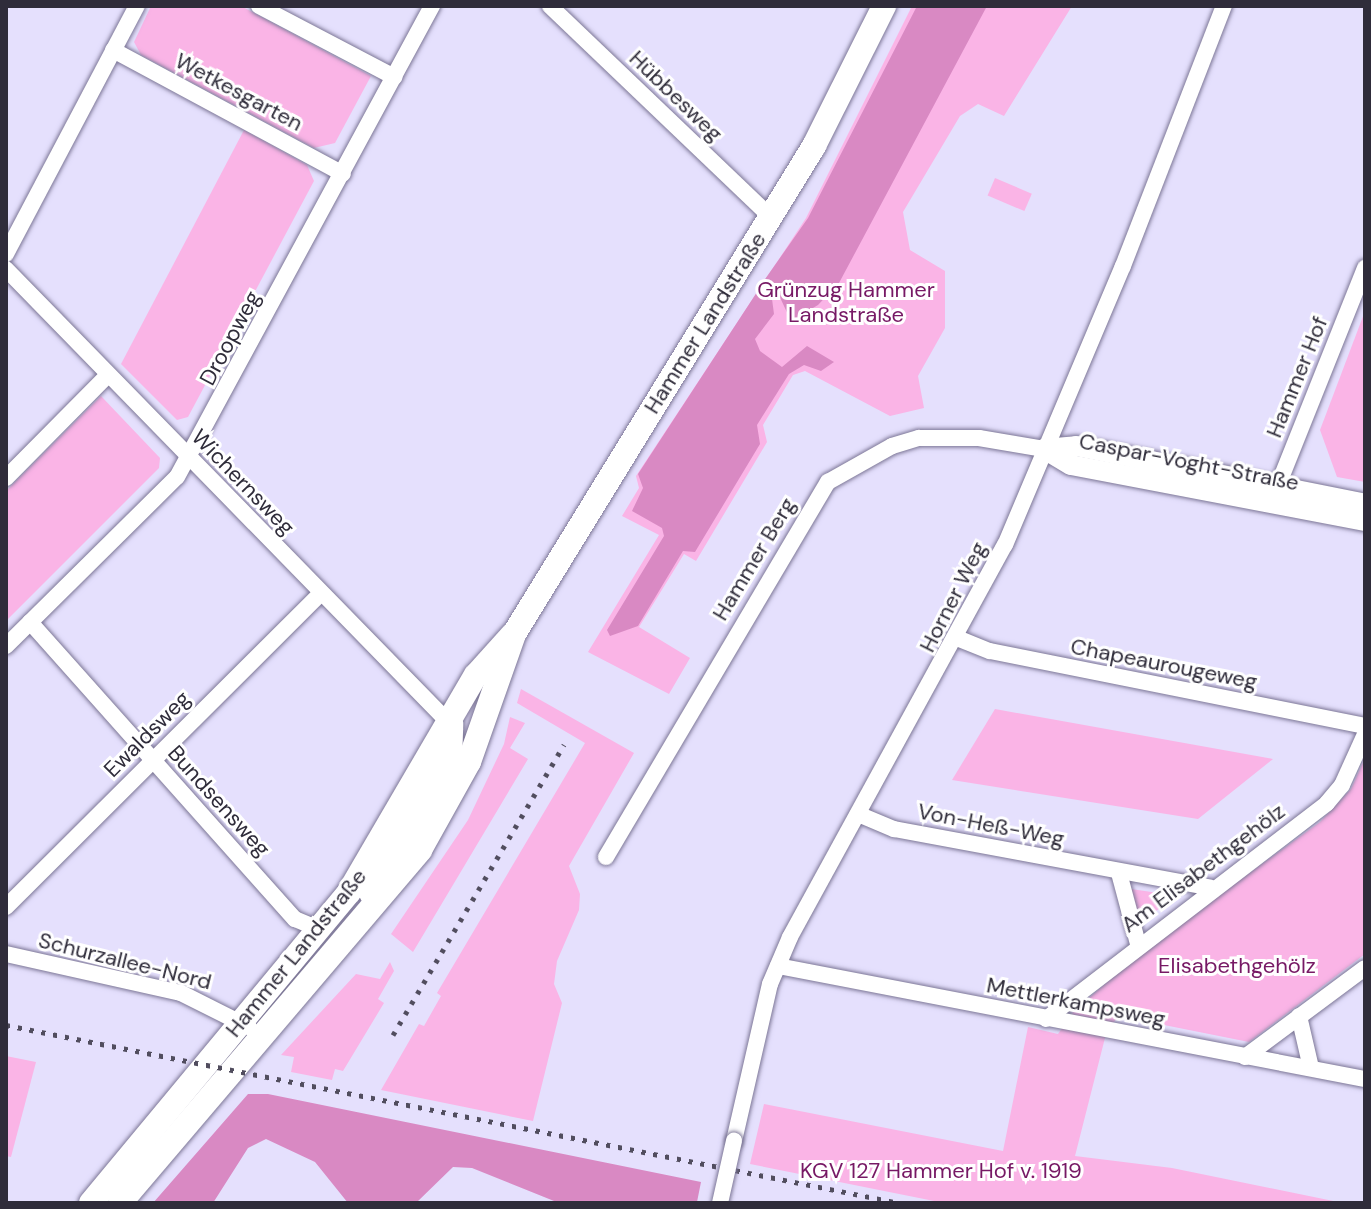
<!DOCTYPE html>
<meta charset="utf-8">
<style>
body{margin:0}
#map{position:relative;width:1371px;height:1209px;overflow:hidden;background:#e5e0fd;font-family:"DM Sans",sans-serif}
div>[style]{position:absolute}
.green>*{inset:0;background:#fab4e6;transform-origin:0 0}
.forest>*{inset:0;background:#d989c3}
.roads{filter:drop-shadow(0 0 2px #7c7696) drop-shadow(0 0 2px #7c7696)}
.minor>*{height:16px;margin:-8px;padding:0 8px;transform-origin:8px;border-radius:8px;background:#fff}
.tertiary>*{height:20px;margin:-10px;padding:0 10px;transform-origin:10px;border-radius:10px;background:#fff}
.secondary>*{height:24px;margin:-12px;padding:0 12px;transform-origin:12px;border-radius:12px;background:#fff}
.rail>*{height:5px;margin-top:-2.5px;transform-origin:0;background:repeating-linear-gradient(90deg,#514d5e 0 4px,transparent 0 12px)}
.bridges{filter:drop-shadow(0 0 2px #7c7696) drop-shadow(0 0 2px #7c7696)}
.minor-bridge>*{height:16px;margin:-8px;padding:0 8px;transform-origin:8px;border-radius:8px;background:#fff}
span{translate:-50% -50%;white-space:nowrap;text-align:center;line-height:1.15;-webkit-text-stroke:6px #fff;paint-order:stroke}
.street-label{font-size:22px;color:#2f2c3a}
.park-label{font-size:22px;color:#771965}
.frame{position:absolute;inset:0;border:8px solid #2f2c3a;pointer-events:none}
</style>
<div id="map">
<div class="green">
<i style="clip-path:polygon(151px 6px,241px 6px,371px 76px,335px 143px,314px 148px,141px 55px,134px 42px)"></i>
<i style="clip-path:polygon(912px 6px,1072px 6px,1004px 116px,978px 104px,960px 116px,903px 212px,910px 250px,945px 271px,945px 328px,918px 376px,924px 408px,890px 416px,805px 371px,793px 375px,763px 425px,767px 442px,696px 561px,684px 554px,639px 627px,690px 658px,669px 694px,588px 652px,659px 535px,622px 516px,639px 488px,636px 476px,806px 218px)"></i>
<i style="clip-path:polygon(244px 130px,307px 165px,314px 181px,188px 417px,177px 420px,121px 364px)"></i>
<i style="left:995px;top:178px;width:40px;height:19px;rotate:23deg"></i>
<i style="clip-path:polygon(1365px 311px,1365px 482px,1337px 477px,1320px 430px)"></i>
<i style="clip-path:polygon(101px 396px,160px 458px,159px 468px,6px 621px,6px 491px)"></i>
<i style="clip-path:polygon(521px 689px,634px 753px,569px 866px,580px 894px,579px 910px,557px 961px,554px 984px,562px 1003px,533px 1121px,381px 1090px,419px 1024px,424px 1026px,441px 996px,437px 993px,585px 743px,517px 703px)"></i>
<i style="clip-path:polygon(995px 709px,1273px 759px,1198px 819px,952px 780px)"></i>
<i style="clip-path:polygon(510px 717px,525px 723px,510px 748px,528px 759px,413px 952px,391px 934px,468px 820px,504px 744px)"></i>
<i style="clip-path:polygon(1365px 758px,1365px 954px,1249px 1042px,1119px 1016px,1107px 1030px,1075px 1156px,1172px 1168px,1343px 1203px,944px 1203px,750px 1164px,764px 1104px,1003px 1151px,1028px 1027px,1058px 1034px,1073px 1012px,1145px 949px,1320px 822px,1351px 789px)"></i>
<i style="clip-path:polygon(1131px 889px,1179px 896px,1139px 922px)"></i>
<i style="clip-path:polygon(390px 962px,394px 971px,378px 999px,384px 1003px,343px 1071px,335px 1069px,332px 1080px,291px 1072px,294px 1057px,281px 1055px,356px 974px,380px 979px)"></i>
<i style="clip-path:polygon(6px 1056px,36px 1062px,11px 1157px,6px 1156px)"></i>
</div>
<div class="forest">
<i style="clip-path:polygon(917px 6px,987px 6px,839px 283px,818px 305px,791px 321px,777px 291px,763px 282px,808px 218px)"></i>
<i style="clip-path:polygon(759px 289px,772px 299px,774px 314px,755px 339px,760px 351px,782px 367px,807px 346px,834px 362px,821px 371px,804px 365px,789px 374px,757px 425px,760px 444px,695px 552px,683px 551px,638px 626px,610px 636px,607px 630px,664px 536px,662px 528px,632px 511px,643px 488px,638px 474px)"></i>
<i style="clip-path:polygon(248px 1094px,268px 1094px,701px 1182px,697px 1202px,559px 1203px,472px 1168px,453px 1167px,416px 1203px,348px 1203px,315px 1162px,266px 1139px,248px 1148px,213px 1203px,153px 1203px)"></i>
</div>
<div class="roads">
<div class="minor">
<i style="left:259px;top:6px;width:153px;rotate:27.7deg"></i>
<i style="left:550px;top:6px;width:306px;rotate:43.7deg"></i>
<i style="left:113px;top:50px;width:261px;rotate:28.3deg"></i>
<i style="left:6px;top:254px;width:280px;rotate:-62.2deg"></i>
<i style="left:6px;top:269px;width:643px;rotate:45.69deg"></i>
<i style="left:6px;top:478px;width:145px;rotate:-45.3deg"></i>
<i style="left:1273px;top:498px;width:248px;rotate:-68.2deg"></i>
<i style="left:30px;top:622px;width:398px;rotate:48.3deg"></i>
<i style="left:295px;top:919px;width:26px;rotate:23deg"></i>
<i style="left:957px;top:638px;width:35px;rotate:22deg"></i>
<i style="left:990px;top:651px;width:382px;rotate:11.3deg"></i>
<i style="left:6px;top:646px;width:240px;rotate:-44.7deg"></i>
<i style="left:177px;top:477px;width:536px;rotate:-61.57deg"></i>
<i style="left:858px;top:814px;width:39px;rotate:23deg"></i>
<i style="left:894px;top:829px;width:322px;rotate:10.5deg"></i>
<i style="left:606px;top:857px;width:436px;rotate:-59.4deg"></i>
<i style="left:828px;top:482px;width:73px;rotate:-29.4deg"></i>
<i style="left:892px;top:446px;width:28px;rotate:-17deg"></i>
<i style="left:919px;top:438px;width:60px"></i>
<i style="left:979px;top:438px;width:66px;rotate:9.6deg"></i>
<i style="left:1119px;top:873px;width:73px;rotate:75deg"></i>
<i style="left:6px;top:907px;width:445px;rotate:-44.9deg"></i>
<i style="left:6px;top:954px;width:179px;rotate:12.6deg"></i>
<i style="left:181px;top:993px;width:76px;rotate:26.6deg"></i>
<i style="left:778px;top:966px;width:598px;rotate:10.9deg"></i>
<i style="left:1299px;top:1016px;width:53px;rotate:77deg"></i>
<i style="left:1046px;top:1019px;width:354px;rotate:-37.5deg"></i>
<i style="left:1327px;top:803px;width:23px;rotate:-50deg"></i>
<i style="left:1342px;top:785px;width:56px;rotate:-65.7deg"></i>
<i style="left:1245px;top:1057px;width:149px;rotate:-36.6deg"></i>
<i style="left:734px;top:1141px;width:161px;rotate:-77.1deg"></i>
<i style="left:770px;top:984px;width:51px;rotate:-66.9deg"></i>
<i style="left:790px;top:937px;width:447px;rotate:-61.3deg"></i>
<i style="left:1005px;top:545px;width:303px;rotate:-67.1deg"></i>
<i style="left:1123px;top:266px;width:279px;rotate:-68.8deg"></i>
</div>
<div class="tertiary">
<i style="left:1044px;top:449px;width:31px;rotate:31deg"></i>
<i style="left:1071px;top:465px;width:299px;rotate:10.8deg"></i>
<i style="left:1044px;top:449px;width:32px;rotate:-5deg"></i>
<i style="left:1076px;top:446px;width:295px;rotate:11.3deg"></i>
</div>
<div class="secondary">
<i style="left:371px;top:893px;width:154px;rotate:-59.1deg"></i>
<i style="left:450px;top:761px;width:37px;rotate:-88deg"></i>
<i style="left:91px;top:1203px;width:404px;rotate:-50.3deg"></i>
<i style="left:349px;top:892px;width:251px;rotate:-59.7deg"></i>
<i style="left:476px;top:675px;width:54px;rotate:-48deg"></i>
<i style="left:120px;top:1203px;width:463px;rotate:-49.6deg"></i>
<i style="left:420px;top:850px;width:101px;rotate:-60.9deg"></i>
<i style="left:469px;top:762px;width:136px;rotate:-70.6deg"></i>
<i style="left:514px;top:634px;width:573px;rotate:-58.42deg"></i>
<i style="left:814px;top:146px;width:157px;rotate:-63.4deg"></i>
</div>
</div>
<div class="rail">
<i style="left:6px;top:1025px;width:912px;rotate:11.26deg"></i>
<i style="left:393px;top:1035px;width:337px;rotate:-59.5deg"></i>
</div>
<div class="bridges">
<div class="minor-bridge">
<i style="left:720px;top:1203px;width:64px;rotate:-77.3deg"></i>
</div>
</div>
<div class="street-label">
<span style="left:239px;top:92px;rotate:28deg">Wetkesgarten</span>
<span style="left:676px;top:96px;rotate:44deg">Hübbesweg</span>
<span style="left:705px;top:323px;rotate:-58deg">Hammer Landstraße</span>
<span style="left:230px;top:338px;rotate:-62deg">Droopweg</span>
<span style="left:1297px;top:377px;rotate:-68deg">Hammer Hof</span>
<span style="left:1189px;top:462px;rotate:11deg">Caspar-Voght-Straße</span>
<span style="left:243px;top:482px;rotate:46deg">Wichernsweg</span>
<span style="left:754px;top:559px;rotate:-59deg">Hammer Berg</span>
<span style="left:953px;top:597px;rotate:-63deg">Horner Weg</span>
<span style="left:1164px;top:664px;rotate:11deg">Chapeaurougeweg</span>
<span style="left:147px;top:734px;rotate:-45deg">Ewaldsweg</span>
<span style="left:219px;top:801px;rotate:48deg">Bundsensweg</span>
<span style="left:991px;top:825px;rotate:11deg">Von-Heß-Weg</span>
<span style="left:1203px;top:868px;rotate:-37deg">Am Elisabethgehölz</span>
<span style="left:296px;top:953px;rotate:-51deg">Hammer Landstraße</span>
<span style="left:125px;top:961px;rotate:14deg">Schurzallee-Nord</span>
<span style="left:1076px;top:1002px;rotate:11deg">Mettlerkampsweg</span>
</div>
<div class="park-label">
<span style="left:846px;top:302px">Grünzug Hammer<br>Landstraße</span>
<span style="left:1237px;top:966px">Elisabethgehölz</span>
<span style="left:941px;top:1171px">KGV 127 Hammer Hof v. 1919</span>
</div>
<div class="frame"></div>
</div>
